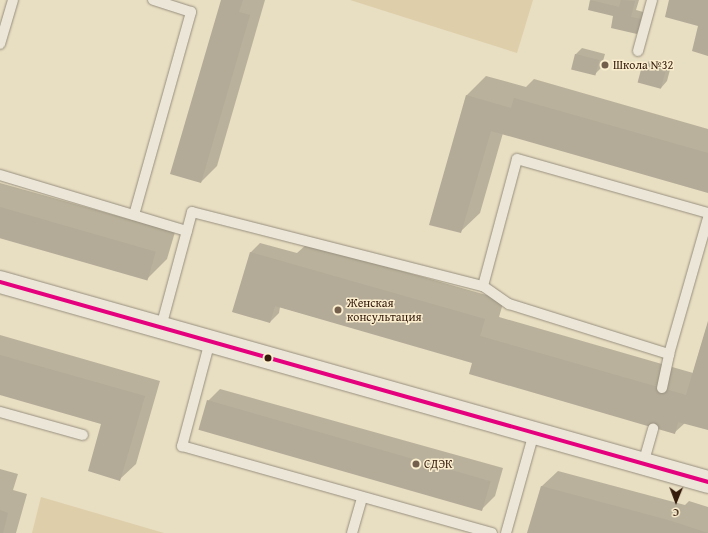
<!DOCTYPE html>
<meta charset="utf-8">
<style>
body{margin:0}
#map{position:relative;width:708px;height:533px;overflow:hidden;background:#e8dec2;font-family:"Gentium Book Plus",serif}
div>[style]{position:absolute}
.green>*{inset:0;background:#decfaa}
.shadow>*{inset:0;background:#0003}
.building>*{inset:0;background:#b3aa98;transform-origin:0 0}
.roads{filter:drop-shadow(0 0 1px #988f7e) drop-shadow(0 0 1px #988f7e)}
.service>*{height:10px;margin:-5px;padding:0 5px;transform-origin:5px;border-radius:5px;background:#ebe6d8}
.tertiary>*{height:22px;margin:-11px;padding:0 11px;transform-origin:11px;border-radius:11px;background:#ebe6d8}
.bus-1>*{height:4px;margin:-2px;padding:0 2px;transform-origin:2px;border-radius:2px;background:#e5007d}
.dots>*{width:11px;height:11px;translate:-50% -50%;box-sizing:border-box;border:2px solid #faeece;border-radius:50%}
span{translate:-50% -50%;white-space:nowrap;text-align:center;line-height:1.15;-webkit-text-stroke:3px #faeece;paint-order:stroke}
.poi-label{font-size:12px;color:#351b0c}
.left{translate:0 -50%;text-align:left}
.north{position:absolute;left:656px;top:481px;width:40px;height:40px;-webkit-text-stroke:3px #faeece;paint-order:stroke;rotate:181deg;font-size:11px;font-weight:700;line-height:16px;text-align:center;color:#351b0c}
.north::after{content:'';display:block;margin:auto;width:14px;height:18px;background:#351b0c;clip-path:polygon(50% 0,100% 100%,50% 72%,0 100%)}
</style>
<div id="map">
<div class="green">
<i style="clip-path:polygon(350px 0,533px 0,517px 53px)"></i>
<i style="clip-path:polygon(41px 497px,164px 533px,32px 533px)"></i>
</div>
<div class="shadow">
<i style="clip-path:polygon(222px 0,265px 0,217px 166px,201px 182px)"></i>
<i style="clip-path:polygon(591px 0,639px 0,636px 10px,647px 13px,643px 27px,637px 33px,615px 15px,589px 9px)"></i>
<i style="clip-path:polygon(582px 48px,605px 54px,601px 68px,595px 74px,575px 55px)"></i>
<i style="clip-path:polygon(649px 61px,671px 66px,667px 81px,661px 88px,643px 67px)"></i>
<i style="clip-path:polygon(486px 76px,526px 87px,534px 79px,708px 129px,708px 192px,503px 133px,480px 213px,460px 232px,430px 224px,467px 95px)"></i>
<i style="clip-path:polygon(0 183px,175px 232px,167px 259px,148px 278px,0 236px)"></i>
<i style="clip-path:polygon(260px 243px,297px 253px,307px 244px,504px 300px,499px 317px,693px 373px,708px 323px,708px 429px,685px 423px,674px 433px,474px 362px,280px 307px,279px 313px,270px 322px,234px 312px,251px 252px)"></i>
<i style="clip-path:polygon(0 335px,160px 381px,136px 464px,120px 479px,102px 423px,0 394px)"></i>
<i style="clip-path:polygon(220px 389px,503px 468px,495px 496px,483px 508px,208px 401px)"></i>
<i style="clip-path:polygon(0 469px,18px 474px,13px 490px,27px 494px,16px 533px,0 533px)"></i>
<i style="clip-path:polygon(558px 471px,685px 505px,689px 501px,708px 507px,708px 533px,528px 533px,542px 486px)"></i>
</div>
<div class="building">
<i style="clip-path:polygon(221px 0,243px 0,239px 12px,250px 15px,201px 183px,170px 174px)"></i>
<i style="clip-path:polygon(590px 0,619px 7px,621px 0,635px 1px,631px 17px,641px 19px,637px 34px,611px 28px,613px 16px,588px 10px)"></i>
<i style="clip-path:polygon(669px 0,708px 0,708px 56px,692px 51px,698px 26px,665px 17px)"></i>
<i style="left:575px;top:54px;width:25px;height:16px;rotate:14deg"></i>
<i style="left:642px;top:66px;width:24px;height:17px;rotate:15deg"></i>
<i style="clip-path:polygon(466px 95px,511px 108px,514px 98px,708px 153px,708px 193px,491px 131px,461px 233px,429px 225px)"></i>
<i style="left:0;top:207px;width:162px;height:30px;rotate:16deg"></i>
<i style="clip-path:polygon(250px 252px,485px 319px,480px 336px,686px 395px,708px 321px,708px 430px,678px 422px,675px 434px,469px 374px,472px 363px,275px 306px,270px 323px,232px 312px)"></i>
<i style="clip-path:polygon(0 355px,145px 396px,120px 481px,88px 471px,101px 424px,0 395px)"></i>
<i style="left:207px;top:400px;width:295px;height:31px;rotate:16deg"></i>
<i style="clip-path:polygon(541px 486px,668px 520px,708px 533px,527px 533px)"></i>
<i style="clip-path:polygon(0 510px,8px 513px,3px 533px,0 533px)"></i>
</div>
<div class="roads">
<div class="service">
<i style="left:0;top:44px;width:46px;rotate:-73.5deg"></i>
<i style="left:638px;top:51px;width:53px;rotate:-74.6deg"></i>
<i style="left:0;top:175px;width:195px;rotate:16.7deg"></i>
<i style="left:134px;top:215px;width:211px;rotate:-74.3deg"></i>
<i style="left:191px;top:12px;width:40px;rotate:-162deg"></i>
<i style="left:483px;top:286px;width:32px;rotate:35deg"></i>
<i style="left:509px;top:304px;width:168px;rotate:17.4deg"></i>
<i style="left:161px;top:327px;width:119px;rotate:-74.9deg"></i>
<i style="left:192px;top:212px;width:300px;rotate:14.3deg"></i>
<i style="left:483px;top:286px;width:131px;rotate:-75deg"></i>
<i style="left:517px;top:159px;width:198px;rotate:15.8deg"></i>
<i style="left:210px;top:341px;width:109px;rotate:104.9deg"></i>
<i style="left:182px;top:446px;width:322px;rotate:15.7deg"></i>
<i style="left:662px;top:388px;width:35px;rotate:-78deg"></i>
<i style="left:669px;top:354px;width:141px;rotate:-74deg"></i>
<i style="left:0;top:412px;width:86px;rotate:15.5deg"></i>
<i style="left:643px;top:464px;width:37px;rotate:-74deg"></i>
<i style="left:352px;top:533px;width:37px;rotate:-74deg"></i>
<i style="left:506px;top:533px;width:104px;rotate:-74.4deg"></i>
</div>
<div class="tertiary">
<i style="left:0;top:282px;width:736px;rotate:15.77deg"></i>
</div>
</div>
<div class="bus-1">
<i style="left:0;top:282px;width:736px;rotate:15.77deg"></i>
</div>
<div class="dots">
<i style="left:605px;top:65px;background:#745f4c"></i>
<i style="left:338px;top:310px;background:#745f4c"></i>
<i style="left:268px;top:358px;background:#351b0c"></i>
<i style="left:416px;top:464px;background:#745f4c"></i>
</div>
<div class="poi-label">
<span class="left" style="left:613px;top:65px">Школа №32</span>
<span class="left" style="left:347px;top:310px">Женская<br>консультация</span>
<span class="left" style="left:424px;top:464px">СДЭК</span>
</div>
<div class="north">С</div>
</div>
